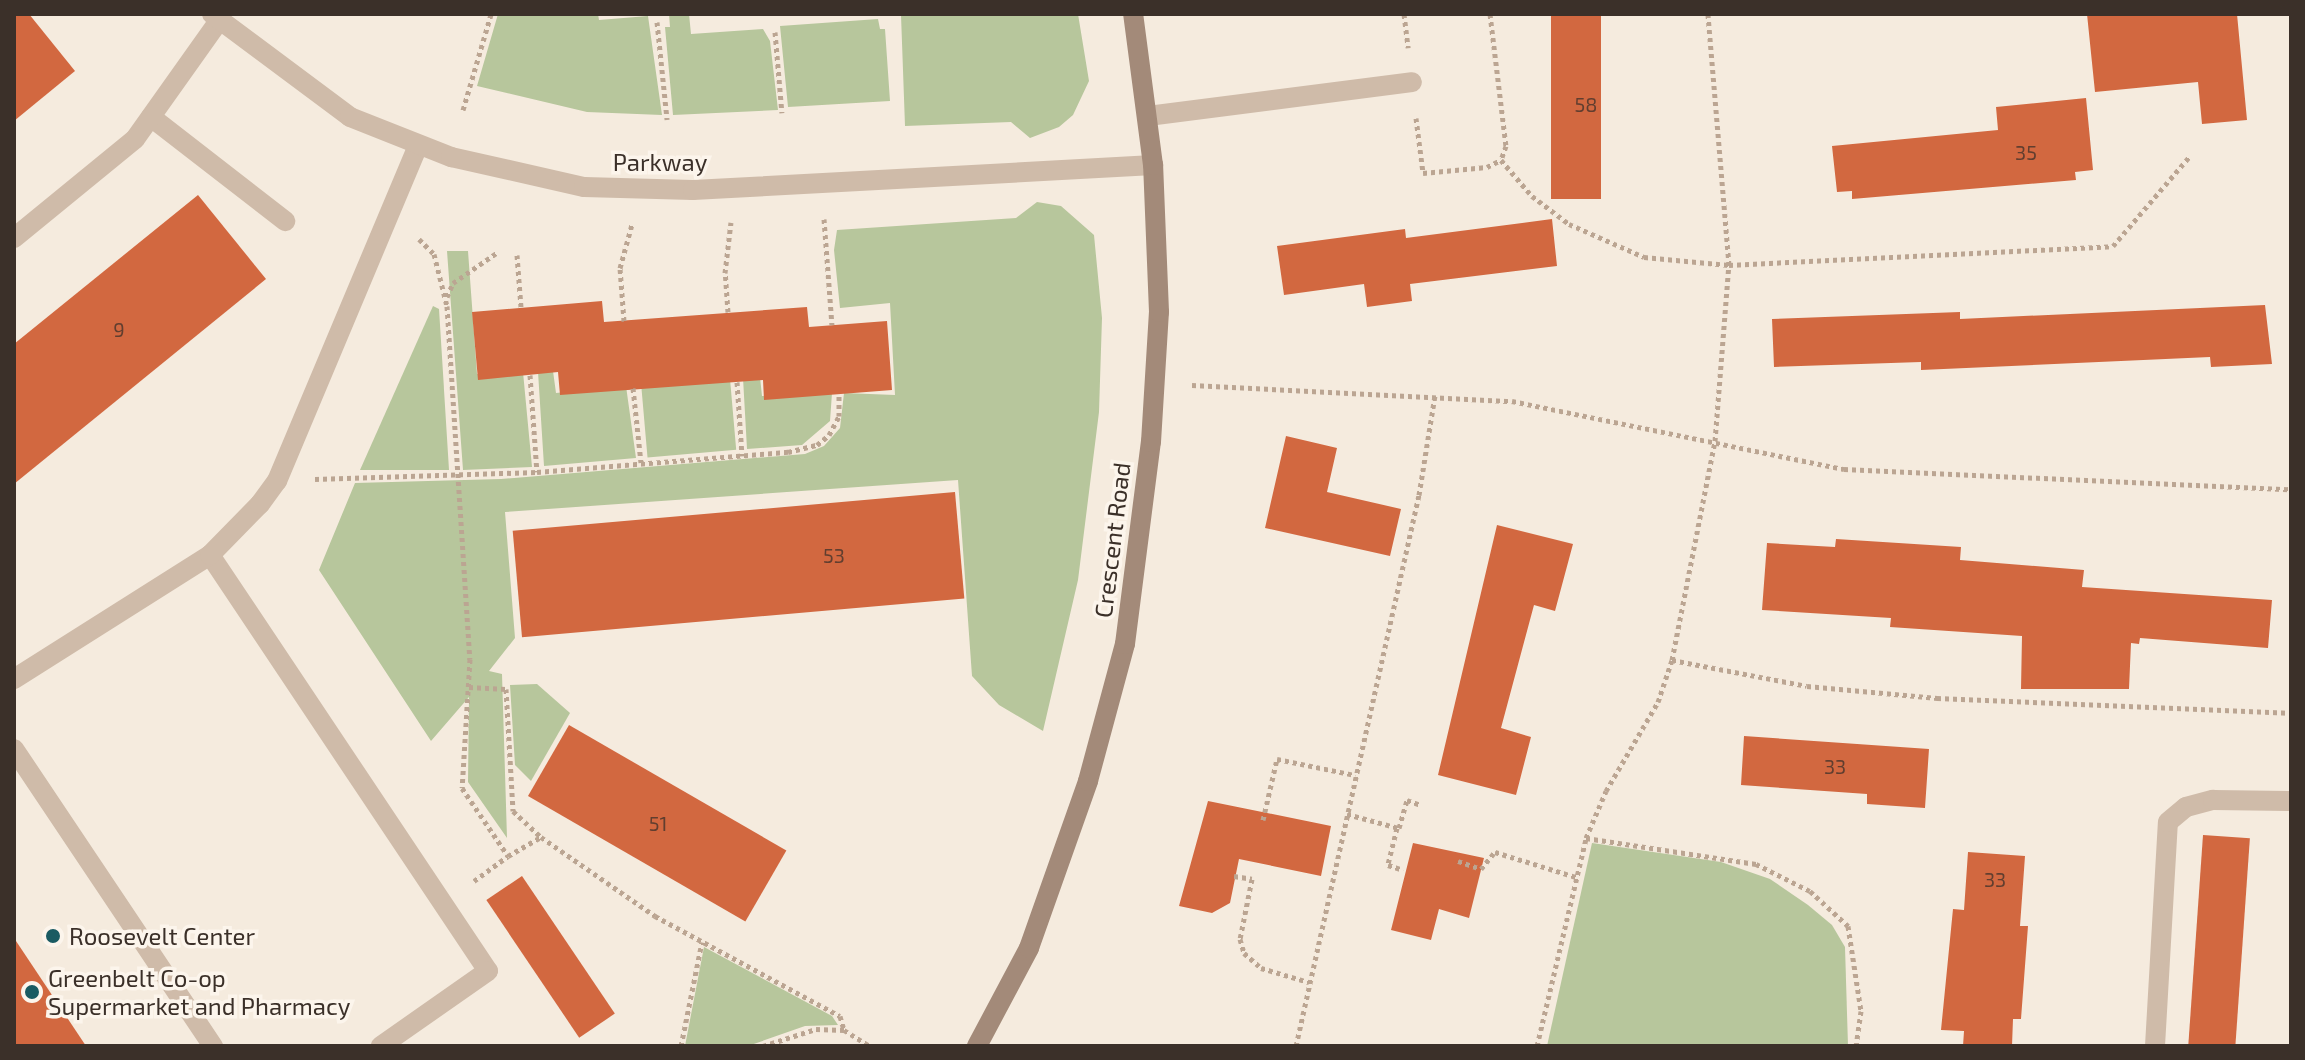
<!DOCTYPE html>
<style>
body{margin:0}
#map{position:relative;width:2305px;height:1060px;overflow:hidden;background:#f5ebde;font-family:"Exo 2",sans-serif}
div>[style]{position:absolute}
.green>*{inset:0;background:#b7c69c;transform-origin:0 0}
.building>*{inset:0;background:#d26840;transform-origin:0 0}
.path>*{height:5px;margin-top:-2.5px;transform-origin:0;background:repeating-linear-gradient(90deg,#bba592 0 4px,transparent 0 8px)}
.lane>*{height:20px;margin:-10px;padding:0 10px;transform-origin:10px;border-radius:10px;background:#cfbba9}
.street>*{height:20px;margin:-10px;padding:0 10px;transform-origin:10px;border-radius:10px;background:#cfbba9}
.secondary>*{height:20px;margin:-10px;padding:0 10px;transform-origin:10px;border-radius:10px;background:#a38a79}
.dots>*{width:22px;height:22px;translate:-50% -50%;box-sizing:border-box;border:4px solid #fcf5ec;border-radius:50%}
span{translate:-50% -50%;white-space:nowrap;text-align:center;line-height:1.15;-webkit-text-stroke:7px #fcf5ec;paint-order:stroke}
.number-label{font-size:20px;color:#613e2f}
.number-label span{-webkit-text-stroke-width:0}
.street-label{font-size:24px;color:#3b3029}
.poi-label{font-size:24px;color:#3b3029}
.left{translate:0 -50%;text-align:left}
.frame{position:absolute;inset:0;border:16px solid #3b3029;pointer-events:none}
</style>
<div id="map">
<div class="green">
<i style="clip-path:polygon(498px 14px,598px 14px,599px 20px,648px 16px,662px 115px,587px 112px,477px 86px)"></i>
<i style="clip-path:polygon(669px 14px,689px 14px,691px 34px,763px 29px,770px 41px,778px 110px,673px 115px,665px 27px,670px 27px)"></i>
<i style="clip-path:polygon(1078px 14px,1089px 81px,1073px 115px,1059px 127px,1030px 138px,1011px 122px,905px 126px,901px 15px)"></i>
<i style="clip-path:polygon(878px 19px,880px 29px,885px 29px,890px 101px,788px 107px,780px 26px)"></i>
<i style="clip-path:polygon(1037px 202px,1061px 206px,1094px 235px,1102px 318px,1099px 412px,1078px 580px,1043px 731px,999px 705px,972px 676px,958px 480px,505px 512px,515px 638px,489px 671px,502px 674px,507px 838px,468px 782px,469px 697px,431px 741px,319px 570px,355px 483px,501px 479px,805px 454px,824px 446px,840px 428px,844px 393px,895px 395px,890px 303px,840px 308px,834px 250px,837px 230px,1016px 218px)"></i>
<i style="clip-path:polygon(447px 251px,468px 251px,477px 374px,523px 372px,532px 467px,463px 470px)"></i>
<i style="clip-path:polygon(433px 306px,439px 309px,449px 470px,360px 470px)"></i>
<i style="clip-path:polygon(553px 371px,556px 393px,626px 386px,636px 458px,544px 466px,538px 372px)"></i>
<i style="clip-path:polygon(760px 377px,762px 396px,832px 393px,830px 421px,802px 445px,747px 449px,743px 378px)"></i>
<i style="left:730px;top:379px;width:71px;height:89px;rotate:85deg"></i>
<i style="clip-path:polygon(537px 684px,570px 713px,531px 781px,515px 765px,510px 685px)"></i>
<i style="clip-path:polygon(1592px 843px,1721px 862px,1770px 879px,1808px 905px,1832px 925px,1845px 947px,1848px 1046px,1547px 1046px)"></i>
<i style="clip-path:polygon(704px 947px,832px 1016px,838px 1025px,805px 1026px,748px 1046px,685px 1046px)"></i>
</div>
<div class="building">
<i style="clip-path:polygon(14px 14px,29px 14px,75px 71px,14px 121px)"></i>
<i style="left:1551px;top:14px;width:50px;height:185px"></i>
<i style="clip-path:polygon(2087px 14px,2237px 14px,2247px 120px,2202px 124px,2198px 82px,2095px 92px)"></i>
<i style="clip-path:polygon(2086px 98px,2093px 170px,2075px 172px,2076px 180px,1852px 199px,1852px 191px,1837px 192px,1832px 146px,1998px 130px,1996px 107px)"></i>
<i style="clip-path:polygon(198px 195px,266px 279px,14px 484px,14px 344px)"></i>
<i style="clip-path:polygon(1552px 219px,1557px 266px,1410px 284px,1412px 301px,1367px 307px,1364px 284px,1284px 295px,1277px 246px,1405px 229px,1406px 238px)"></i>
<i style="clip-path:polygon(602px 301px,604px 322px,807px 307px,809px 327px,887px 321px,892px 390px,764px 400px,763px 380px,560px 395px,558px 372px,478px 380px,472px 312px)"></i>
<i style="clip-path:polygon(2265px 305px,2272px 364px,2211px 367px,2210px 357px,1921px 370px,1921px 362px,1774px 367px,1772px 319px,1960px 312px,1960px 319px)"></i>
<i style="clip-path:polygon(1286px 436px,1337px 448px,1327px 492px,1401px 509px,1390px 556px,1265px 528px)"></i>
<i style="left:955px;top:492px;width:107px;height:444px;rotate:85deg"></i>
<i style="clip-path:polygon(1497px 525px,1573px 544px,1555px 611px,1534px 605px,1501px 728px,1531px 737px,1516px 795px,1438px 775px)"></i>
<i style="clip-path:polygon(1836px 539px,1961px 547px,1960px 560px,2084px 570px,2082px 587px,2272px 600px,2268px 648px,2140px 638px,2139px 644px,2131px 643px,2129px 689px,2021px 689px,2022px 636px,1890px 627px,1891px 618px,1762px 610px,1767px 543px,1835px 547px)"></i>
<i style="left:569px;top:725px;width:251px;height:82px;rotate:30deg"></i>
<i style="clip-path:polygon(1744px 736px,1929px 749px,1925px 808px,1867px 804px,1867px 794px,1741px 785px)"></i>
<i style="clip-path:polygon(1208px 801px,1331px 826px,1321px 876px,1239px 859px,1230px 903px,1212px 913px,1179px 906px)"></i>
<i style="left:2203px;top:835px;width:47px;height:212px;rotate:4deg"></i>
<i style="clip-path:polygon(1413px 843px,1484px 858px,1469px 918px,1439px 909px,1431px 940px,1391px 930px)"></i>
<i style="clip-path:polygon(1968px 852px,2025px 856px,2020px 926px,2028px 926px,2021px 1019px,2013px 1019px,2012px 1046px,1963px 1046px,1964px 1031px,1941px 1030px,1953px 909px,1964px 910px)"></i>
<i style="left:522px;top:876px;width:166px;height:43px;rotate:56deg"></i>
<i style="clip-path:polygon(14px 938px,86px 1046px,14px 1046px)"></i>
</div>
<div class="path">
<i style="left:1404px;top:14px;width:34px;rotate:83deg"></i>
<i style="left:1490px;top:14px;width:133px;rotate:83.1deg"></i>
<i style="left:1506px;top:146px;width:15px;rotate:110deg"></i>
<i style="left:1501px;top:160px;width:48px;rotate:49.3deg"></i>
<i style="left:1532px;top:196px;width:46px;rotate:37.1deg"></i>
<i style="left:1569px;top:224px;width:82px;rotate:23.7deg"></i>
<i style="left:1644px;top:257px;width:85px;rotate:5.4deg"></i>
<i style="left:1729px;top:265px;width:384px;rotate:-2.8deg"></i>
<i style="left:2113px;top:246px;width:117px;rotate:-49.5deg"></i>
<i style="left:657px;top:22px;width:98px;rotate:84.1deg"></i>
<i style="left:775px;top:32px;width:81px;rotate:85.1deg"></i>
<i style="left:463px;top:110px;width:100px;rotate:-73.7deg"></i>
<i style="left:1416px;top:118px;width:55px;rotate:82.7deg"></i>
<i style="left:1423px;top:173px;width:64px;rotate:-5.4deg"></i>
<i style="left:1487px;top:167px;width:16px;rotate:-27deg"></i>
<i style="left:824px;top:219px;width:106px;rotate:85.7deg"></i>
<i style="left:419px;top:239px;width:21px;rotate:45deg"></i>
<i style="left:434px;top:254px;width:54px;rotate:76deg"></i>
<i style="left:447px;top:306px;width:354px;rotate:86.3deg"></i>
<i style="left:470px;top:659px;width:129px;rotate:93.5deg"></i>
<i style="left:462px;top:788px;width:82px;rotate:55.9deg"></i>
<i style="left:508px;top:856px;width:38px;rotate:-30deg"></i>
<i style="left:541px;top:837px;width:139px;rotate:34.7deg"></i>
<i style="left:655px;top:916px;width:210px;rotate:28.4deg"></i>
<i style="left:840px;top:1016px;width:15px;rotate:74deg"></i>
<i style="left:517px;top:255px;width:52px;rotate:85.6deg"></i>
<i style="left:447px;top:297px;width:15px;rotate:-67deg"></i>
<i style="left:453px;top:283px;width:55px;rotate:-34.6deg"></i>
<i style="left:728px;top:312px;width:39px;rotate:-94deg"></i>
<i style="left:725px;top:273px;width:51px;rotate:-83.3deg"></i>
<i style="left:624px;top:321px;width:53px;rotate:-94.3deg"></i>
<i style="left:620px;top:268px;width:46px;rotate:-74.7deg"></i>
<i style="left:530px;top:375px;width:97px;rotate:85.9deg"></i>
<i style="left:737px;top:382px;width:74px;rotate:86.1deg"></i>
<i style="left:1192px;top:385px;width:320px;rotate:2.9deg"></i>
<i style="left:1512px;top:401px;width:339px;rotate:11.6deg"></i>
<i style="left:1844px;top:469px;width:447px;rotate:2.6deg"></i>
<i style="left:633px;top:388px;width:75px;rotate:83.9deg"></i>
<i style="left:315px;top:479px;width:222px;rotate:-1.8deg"></i>
<i style="left:537px;top:472px;width:252px;rotate:-4.6deg"></i>
<i style="left:788px;top:452px;width:30px;rotate:-14deg"></i>
<i style="left:817px;top:445px;width:16px;rotate:-40deg"></i>
<i style="left:829px;top:435px;width:21px;rotate:-62deg"></i>
<i style="left:839px;top:416px;width:22px;rotate:-90deg"></i>
<i style="left:1672px;top:660px;width:137px;rotate:10.9deg"></i>
<i style="left:1807px;top:686px;width:131px;rotate:5.3deg"></i>
<i style="left:1937px;top:698px;width:354px;rotate:2.4deg"></i>
<i style="left:469px;top:687px;width:37px;rotate:3deg"></i>
<i style="left:506px;top:689px;width:122px;rotate:86.7deg"></i>
<i style="left:513px;top:811px;width:38px;rotate:43deg"></i>
<i style="left:1347px;top:814px;width:54px;rotate:15.1deg"></i>
<i style="left:1399px;top:828px;width:29px;rotate:-74deg"></i>
<i style="left:1407px;top:800px;width:15px;rotate:20deg"></i>
<i style="left:1263px;top:820px;width:63px;rotate:-77.1deg"></i>
<i style="left:1277px;top:759px;width:80px;rotate:11.6deg"></i>
<i style="left:1397px;top:828px;width:38px;rotate:104deg"></i>
<i style="left:1388px;top:865px;width:16px;rotate:18deg"></i>
<i style="left:1586px;top:838px;width:172px;rotate:8.7deg"></i>
<i style="left:1756px;top:864px;width:60px;rotate:26.6deg"></i>
<i style="left:1810px;top:891px;width:52px;rotate:42.6deg"></i>
<i style="left:1848px;top:926px;width:86px;rotate:81.3deg"></i>
<i style="left:1861px;top:1011px;width:35px;rotate:98deg"></i>
<i style="left:1458px;top:861px;width:24px;rotate:19deg"></i>
<i style="left:1481px;top:869px;width:22px;rotate:-51deg"></i>
<i style="left:1495px;top:852px;width:85px;rotate:17.2deg"></i>
<i style="left:1234px;top:876px;width:18px;rotate:9deg"></i>
<i style="left:1252px;top:879px;width:61px;rotate:101.3deg"></i>
<i style="left:1240px;top:939px;width:15px;rotate:74deg"></i>
<i style="left:1244px;top:953px;width:23px;rotate:41deg"></i>
<i style="left:1261px;top:968px;width:50px;rotate:16.3deg"></i>
<i style="left:474px;top:881px;width:42px;rotate:-36.3deg"></i>
<i style="left:681px;top:1046px;width:106px;rotate:-78.6deg"></i>
<i style="left:763px;top:1046px;width:56px;rotate:-17.8deg"></i>
<i style="left:816px;top:1029px;width:28px;rotate:2deg"></i>
<i style="left:844px;top:1030px;width:31px;rotate:32deg"></i>
<i style="left:1296px;top:1046px;width:565px;rotate:-77.42deg"></i>
<i style="left:1419px;top:495px;width:101px;rotate:-80.9deg"></i>
<i style="left:1537px;top:1046px;width:214px;rotate:-76.7deg"></i>
<i style="left:1586px;top:838px;width:51px;rotate:-66.9deg"></i>
<i style="left:1606px;top:791px;width:103px;rotate:-59.7deg"></i>
<i style="left:1658px;top:702px;width:44px;rotate:-71.6deg"></i>
<i style="left:1672px;top:660px;width:223px;rotate:-78.9deg"></i>
<i style="left:1715px;top:441px;width:177px;rotate:-85.5deg"></i>
<i style="left:1729px;top:265px;width:252px;rotate:-94.8deg"></i>
</div>
<div class="lane">
<i style="left:1148px;top:116px;width:266px;rotate:-7.3deg"></i>
<i style="left:151px;top:117px;width:170px;rotate:37.8deg"></i>
<i style="left:14px;top:238px;width:156px;rotate:-39.3deg"></i>
<i style="left:135px;top:139px;width:145px;rotate:-54.6deg"></i>
<i style="left:210px;top:555px;width:500px;rotate:56.25deg"></i>
<i style="left:488px;top:971px;width:131px;rotate:145deg"></i>
<i style="left:14px;top:679px;width:232px;rotate:-32.3deg"></i>
<i style="left:210px;top:555px;width:71px;rotate:-45.6deg"></i>
<i style="left:260px;top:504px;width:29px;rotate:-54deg"></i>
<i style="left:277px;top:481px;width:363px;rotate:-67.2deg"></i>
<i style="left:14px;top:749px;width:358px;rotate:56.2deg"></i>
<i style="left:2155px;top:1046px;width:224px;rotate:-86.7deg"></i>
<i style="left:2168px;top:822px;width:23px;rotate:-40deg"></i>
<i style="left:2186px;top:807px;width:28px;rotate:-15deg"></i>
<i style="left:2213px;top:800px;width:78px;rotate:0.7deg"></i>
</div>
<div class="street">
<i style="left:212px;top:14px;width:172px;rotate:36.7deg"></i>
<i style="left:350px;top:117px;width:109px;rotate:21.6deg"></i>
<i style="left:451px;top:157px;width:136px;rotate:12.7deg"></i>
<i style="left:584px;top:187px;width:109px;rotate:1.6deg"></i>
<i style="left:693px;top:190px;width:461px;rotate:-3.1deg"></i>
</div>
<div class="secondary">
<i style="left:977px;top:1046px;width:111px;rotate:-62deg"></i>
<i style="left:1029px;top:948px;width:177px;rotate:-70.5deg"></i>
<i style="left:1088px;top:781px;width:142px;rotate:-74.9deg"></i>
<i style="left:1125px;top:644px;width:204px;rotate:-82.7deg"></i>
<i style="left:1151px;top:442px;width:130px;rotate:-86.5deg"></i>
<i style="left:1159px;top:312px;width:147px;rotate:-92.3deg"></i>
<i style="left:1153px;top:165px;width:152px;rotate:-97.5deg"></i>
</div>
<div class="dots">
<i style="left:53px;top:936px;background:#1a5b62"></i>
<i style="left:32px;top:992px;background:#1a5b62"></i>
</div>
<div class="number-label">
<span style="left:1586px;top:104px">58</span>
<span style="left:2026px;top:152px">35</span>
<span style="left:119px;top:329px">9</span>
<span style="left:834px;top:555px">53</span>
<span style="left:1835px;top:766px">33</span>
<span style="left:658px;top:823px">51</span>
<span style="left:1995px;top:879px">33</span>
</div>
<div class="street-label">
<span style="left:660px;top:162px">Parkway</span>
<span style="left:1112px;top:540px;rotate:-83deg">Crescent Road</span>
</div>
<div class="poi-label">
<span class="left" style="left:69px;top:936px">Roosevelt Center</span>
<span class="left" style="left:48px;top:992px">Greenbelt Co-op<br>Supermarket and Pharmacy</span>
</div>
<div class="frame"></div>
</div>
